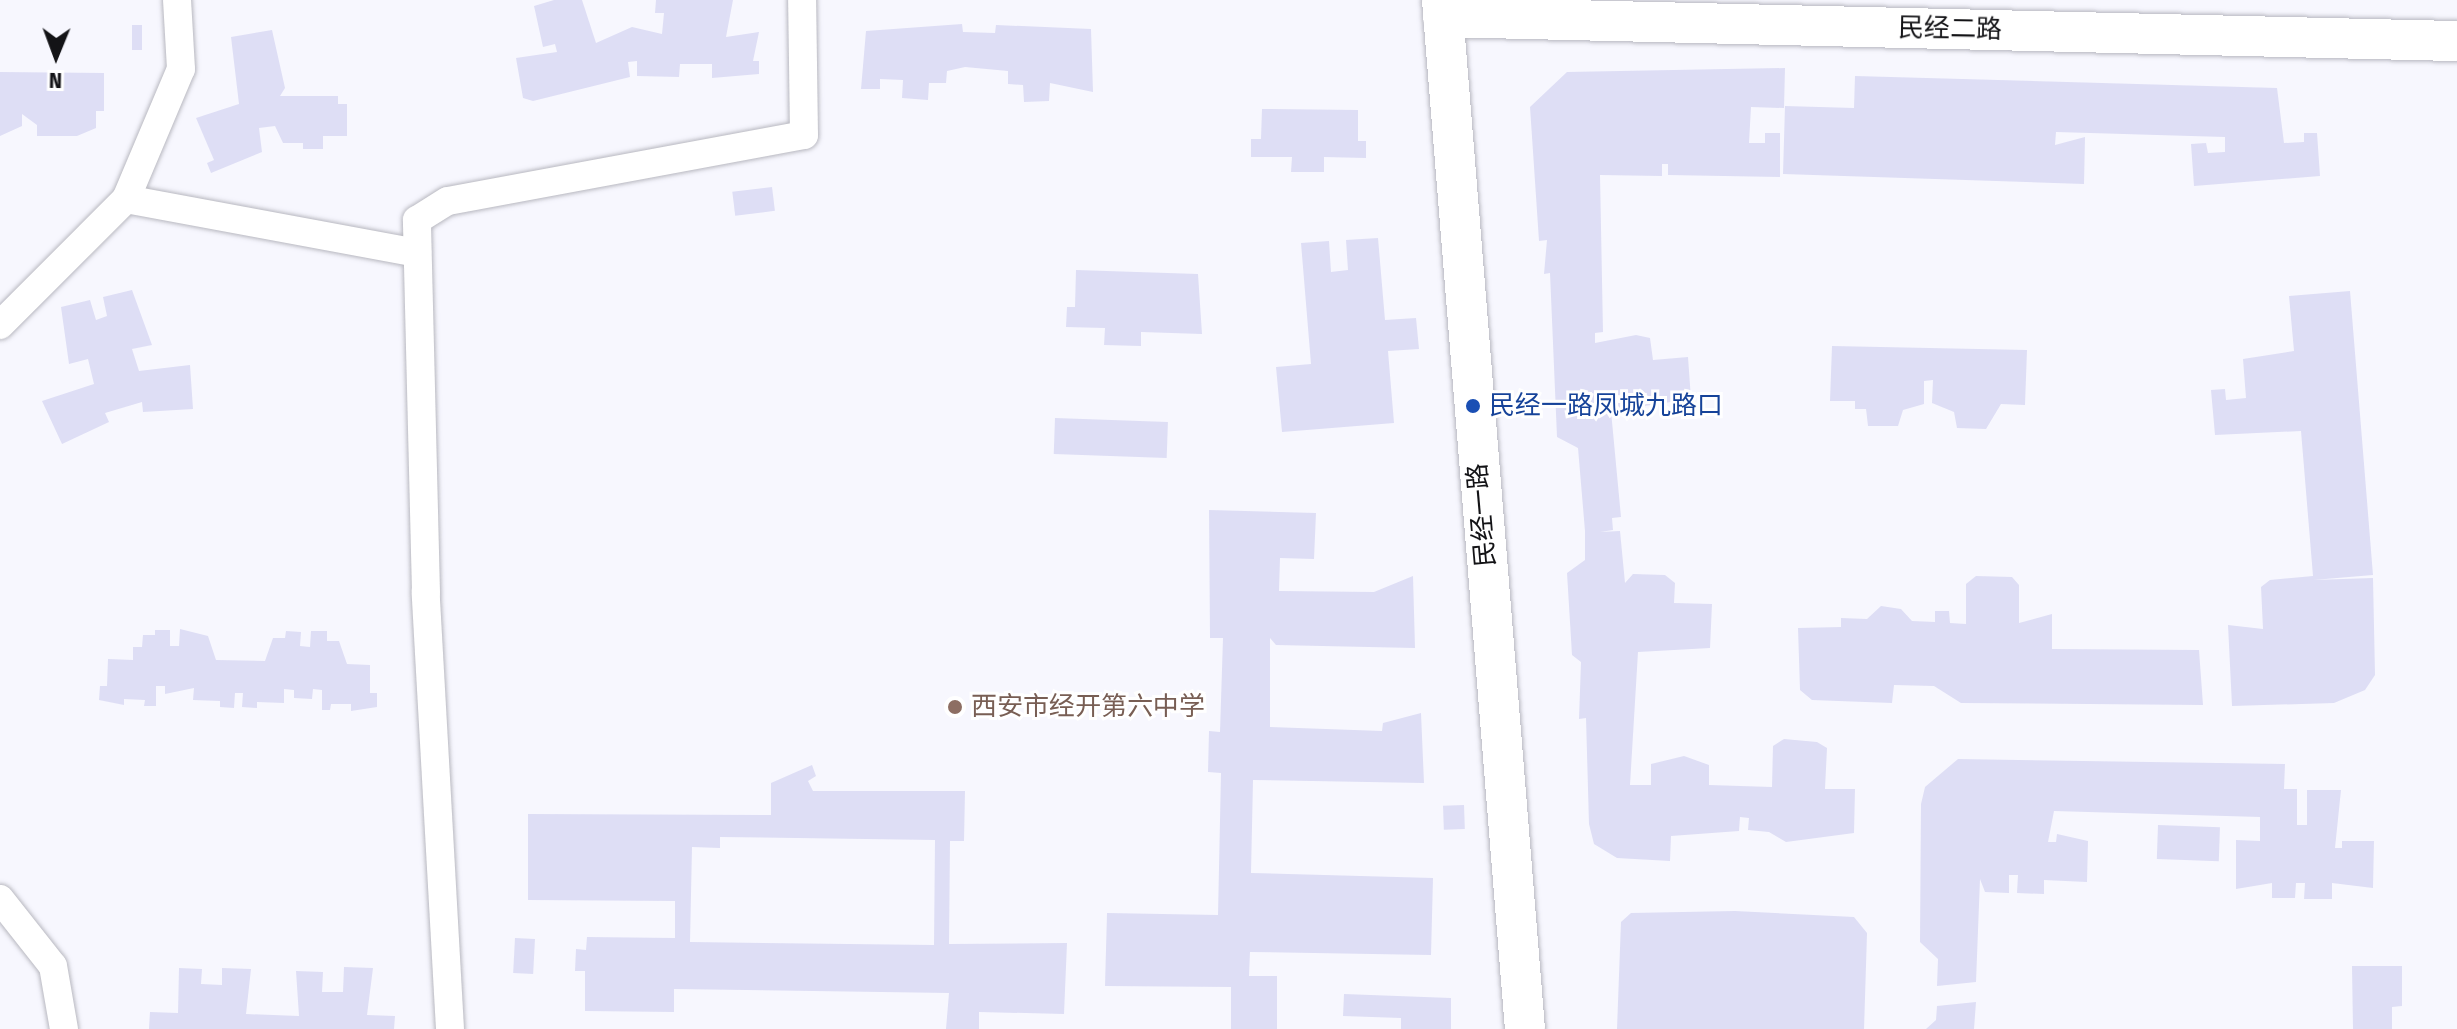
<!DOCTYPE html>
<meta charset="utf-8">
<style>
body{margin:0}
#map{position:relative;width:2457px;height:1029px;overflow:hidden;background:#f7f7fe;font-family:"Fira Sans Condensed","Noto Sans SC",sans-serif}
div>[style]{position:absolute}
.building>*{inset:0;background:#dedef5;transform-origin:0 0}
.roads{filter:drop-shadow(0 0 2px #b8b8c0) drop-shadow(0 0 2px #b8b8c0)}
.street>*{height:28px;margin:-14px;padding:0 14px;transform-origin:14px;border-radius:14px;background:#fff}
.secondary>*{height:40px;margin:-20px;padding:0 20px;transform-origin:20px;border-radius:20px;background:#fff}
.dots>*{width:22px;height:22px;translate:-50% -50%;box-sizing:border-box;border:4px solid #fff;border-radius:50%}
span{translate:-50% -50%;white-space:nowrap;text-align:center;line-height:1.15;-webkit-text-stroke:6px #fff;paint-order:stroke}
.street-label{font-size:26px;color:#131316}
.transit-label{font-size:26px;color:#164399}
.left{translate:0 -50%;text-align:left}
.education-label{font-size:26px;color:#785e54}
.north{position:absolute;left:16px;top:16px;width:80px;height:80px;-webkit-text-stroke:6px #fff;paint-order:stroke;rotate:181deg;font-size:22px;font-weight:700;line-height:32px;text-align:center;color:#131316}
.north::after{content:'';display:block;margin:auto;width:28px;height:36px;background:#131316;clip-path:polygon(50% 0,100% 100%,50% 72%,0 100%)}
</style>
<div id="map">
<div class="building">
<i style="clip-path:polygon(554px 0,582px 0,596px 43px,632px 27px,662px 34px,664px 13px,655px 13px,656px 0,733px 0,726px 37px,759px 32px,753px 61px,759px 61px,759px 74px,712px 78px,712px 64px,680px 64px,679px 77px,637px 76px,637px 61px,628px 62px,630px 77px,533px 101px,523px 98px,516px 58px,557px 52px,555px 44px,543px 47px,534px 6px)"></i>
<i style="clip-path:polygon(962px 24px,963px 32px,995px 33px,996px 25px,1091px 29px,1093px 92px,1050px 83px,1049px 101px,1024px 102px,1023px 85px,1008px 84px,1008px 71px,965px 67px,947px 71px,946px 83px,929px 83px,928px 100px,902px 98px,903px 80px,880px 79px,880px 89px,861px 89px,866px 31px)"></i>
<i style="left:132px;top:25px;width:10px;height:25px"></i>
<i style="clip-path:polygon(272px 30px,285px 88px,280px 96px,338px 96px,338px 104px,347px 104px,347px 136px,323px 136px,323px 149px,303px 149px,303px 143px,283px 143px,275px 126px,259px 128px,262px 152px,211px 173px,207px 163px,214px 160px,196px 118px,239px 104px,231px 37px)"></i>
<i style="clip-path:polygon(1785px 68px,1784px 108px,1751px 107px,1749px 143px,1765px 143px,1765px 133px,1780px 133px,1780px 177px,1668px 175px,1668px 164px,1662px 164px,1662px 176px,1600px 175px,1603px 332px,1595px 333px,1595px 343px,1636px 335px,1650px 338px,1653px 360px,1688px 357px,1691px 399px,1611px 411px,1621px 517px,1612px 518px,1613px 530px,1600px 532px,1620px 531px,1625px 583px,1633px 574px,1665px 575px,1675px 583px,1674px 603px,1712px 604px,1710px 648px,1638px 652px,1630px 785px,1651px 785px,1651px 764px,1684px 756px,1709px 765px,1709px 785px,1772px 787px,1773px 746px,1784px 739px,1817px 742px,1827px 748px,1825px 789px,1855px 789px,1854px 833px,1786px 842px,1769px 832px,1748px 830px,1749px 818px,1740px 817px,1739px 831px,1671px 836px,1670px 861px,1617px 858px,1594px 844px,1589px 824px,1586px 718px,1579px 719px,1581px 662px,1572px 655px,1567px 573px,1585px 560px,1585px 531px,1578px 448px,1557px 437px,1550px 273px,1544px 274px,1547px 240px,1539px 241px,1530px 107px,1567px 72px)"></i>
<i style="clip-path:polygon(0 72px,104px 73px,104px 111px,96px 111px,96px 128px,77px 136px,37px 136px,37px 125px,22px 114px,22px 126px,0 136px)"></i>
<i style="clip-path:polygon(1855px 76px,2277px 88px,2284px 143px,2304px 142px,2304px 133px,2317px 133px,2320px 176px,2194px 186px,2191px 144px,2206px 143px,2208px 153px,2225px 152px,2225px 137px,2056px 132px,2055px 145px,2085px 137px,2084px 184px,1783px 174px,1785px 106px,1854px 108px)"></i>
<i style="clip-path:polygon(1262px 109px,1358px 110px,1358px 141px,1366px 141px,1366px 158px,1324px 157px,1324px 172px,1291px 172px,1292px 157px,1251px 157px,1251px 139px,1261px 139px)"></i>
<i style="left:772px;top:187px;width:24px;height:40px;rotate:83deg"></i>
<i style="clip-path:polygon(1378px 238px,1385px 320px,1416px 318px,1419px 349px,1388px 351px,1394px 423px,1282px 432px,1276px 367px,1311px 364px,1301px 243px,1329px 241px,1331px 272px,1348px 270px,1346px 240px)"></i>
<i style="clip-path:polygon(1076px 270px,1198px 274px,1202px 334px,1141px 332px,1141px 346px,1104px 345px,1105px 328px,1066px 327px,1067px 307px,1075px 307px)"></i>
<i style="clip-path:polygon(132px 290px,152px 345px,132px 349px,139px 371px,190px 365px,193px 409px,143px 412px,142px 402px,105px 413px,109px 422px,62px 444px,42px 401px,94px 384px,88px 359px,69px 364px,61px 307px,90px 300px,96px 320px,107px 316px,103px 297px)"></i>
<i style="clip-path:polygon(2350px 291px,2373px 575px,2313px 580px,2373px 578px,2375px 675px,2365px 690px,2334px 703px,2232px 706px,2228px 625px,2263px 629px,2261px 587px,2270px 580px,2313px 576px,2301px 431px,2215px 435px,2211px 390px,2225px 389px,2226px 400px,2246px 398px,2243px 359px,2294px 351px,2289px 296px)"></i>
<i style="clip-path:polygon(1832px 346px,2027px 350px,2025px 405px,2001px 404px,1986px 429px,1957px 428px,1954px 412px,1932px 403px,1933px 380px,1924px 381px,1924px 404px,1903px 410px,1898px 426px,1868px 426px,1866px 409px,1855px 409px,1855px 401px,1830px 401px)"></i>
<i style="left:1055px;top:418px;width:113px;height:36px;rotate:2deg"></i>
<i style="clip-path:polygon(1209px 510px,1316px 513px,1314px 559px,1280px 558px,1279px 591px,1374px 592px,1413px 576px,1415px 648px,1276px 645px,1270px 638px,1270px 727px,1382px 731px,1383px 723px,1421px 713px,1424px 783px,1253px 780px,1251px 873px,1433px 878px,1431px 955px,1250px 952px,1249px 976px,1277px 976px,1277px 1029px,1231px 1029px,1231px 987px,1105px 986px,1107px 913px,1218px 915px,1221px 773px,1208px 772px,1209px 731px,1220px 732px,1223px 638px,1210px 638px)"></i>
<i style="clip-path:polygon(1976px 576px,2012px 577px,2019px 585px,2019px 623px,2052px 614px,2052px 649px,2199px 650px,2203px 705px,1961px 703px,1934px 686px,1894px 685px,1892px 703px,1812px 700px,1800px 690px,1798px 628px,1841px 627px,1841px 618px,1867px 619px,1881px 606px,1901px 609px,1912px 621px,1935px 622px,1935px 611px,1949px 611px,1950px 623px,1966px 624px,1966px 584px)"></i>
<i style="clip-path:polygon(180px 629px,208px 636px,216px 660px,265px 661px,273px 638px,285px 638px,286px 631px,301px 632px,300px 646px,310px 647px,311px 631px,327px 631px,327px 641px,339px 641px,347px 664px,370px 665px,370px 693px,377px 693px,377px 707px,351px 711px,351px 704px,331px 704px,330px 710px,322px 710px,322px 690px,313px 689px,312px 699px,294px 698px,294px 690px,284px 689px,284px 703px,257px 702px,257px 708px,242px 707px,243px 693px,235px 693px,234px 708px,220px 707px,220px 701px,193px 700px,194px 688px,165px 694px,165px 686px,156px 686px,156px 706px,144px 706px,145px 700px,124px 699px,124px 705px,99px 700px,100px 686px,107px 686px,108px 659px,133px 660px,133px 647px,142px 647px,143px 635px,155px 635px,155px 630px,170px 630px,170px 646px,179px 646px)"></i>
<i style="clip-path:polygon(1958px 759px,2285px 764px,2284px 789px,2297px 789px,2297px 825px,2307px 825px,2307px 790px,2341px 790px,2335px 848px,2342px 848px,2342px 841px,2374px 841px,2373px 888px,2332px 883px,2332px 899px,2304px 899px,2305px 883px,2296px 883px,2295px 898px,2272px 898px,2272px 883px,2236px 889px,2236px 840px,2260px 841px,2260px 817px,2054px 811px,2048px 842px,2056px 842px,2057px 834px,2088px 841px,2087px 882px,2044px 880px,2044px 894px,2017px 893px,2018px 875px,2009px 875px,2009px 893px,1985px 892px,1980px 879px,1976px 982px,1937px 986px,1938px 959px,1920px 942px,1921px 804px,1925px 787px)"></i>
<i style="clip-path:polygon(evenodd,812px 765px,816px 776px,808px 781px,813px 791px,965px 791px,964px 841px,950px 841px,949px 944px,1067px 943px,1064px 1014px,979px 1012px,979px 1029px,946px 1029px,949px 993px,674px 989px,674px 1012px,585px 1011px,585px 971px,575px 971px,576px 949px,586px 950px,587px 937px,675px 938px,675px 901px,528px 900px,528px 814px,771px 815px,771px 783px,812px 765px,720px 837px,935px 840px,934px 945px,690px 942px,692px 847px,720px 848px,720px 837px)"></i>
<i style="left:1464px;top:805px;width:24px;height:21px;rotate:88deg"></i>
<i style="left:2158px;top:825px;width:62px;height:34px;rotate:2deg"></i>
<i style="clip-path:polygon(1735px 911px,1854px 917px,1867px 933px,1864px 1029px,1617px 1029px,1621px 922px,1631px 913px)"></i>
<i style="left:515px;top:938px;width:20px;height:35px;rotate:3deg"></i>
<i style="clip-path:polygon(2352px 966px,2402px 966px,2402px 1006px,2392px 1007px,2392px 1029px,2353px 1029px)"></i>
<i style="clip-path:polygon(344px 967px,373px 968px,367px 1015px,395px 1016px,394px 1029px,149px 1029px,150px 1012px,178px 1013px,179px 968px,202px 969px,201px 984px,222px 985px,222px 968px,251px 969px,246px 1014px,299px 1016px,296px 971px,323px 972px,322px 992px,343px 992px)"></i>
<i style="clip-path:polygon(1344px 994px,1451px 998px,1451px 1029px,1401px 1029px,1401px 1018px,1343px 1016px)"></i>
<i style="clip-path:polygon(1976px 1002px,1974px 1029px,1926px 1029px,1936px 1020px,1937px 1006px)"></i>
</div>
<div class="roads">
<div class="street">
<i style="left:126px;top:199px;width:296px;rotate:10.5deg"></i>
<i style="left:0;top:325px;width:178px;rotate:-45deg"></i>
<i style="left:126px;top:199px;width:141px;rotate:-67.1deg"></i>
<i style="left:181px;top:69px;width:69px;rotate:-93.3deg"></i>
<i style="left:0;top:899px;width:85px;rotate:51.7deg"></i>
<i style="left:53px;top:966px;width:64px;rotate:80.1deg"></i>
<i style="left:450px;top:1029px;width:437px;rotate:-93.2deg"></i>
<i style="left:426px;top:593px;width:373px;rotate:-91.4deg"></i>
<i style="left:417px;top:220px;width:36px;rotate:-32deg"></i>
<i style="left:448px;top:201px;width:362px;rotate:-10.5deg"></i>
<i style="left:804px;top:135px;width:135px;rotate:-90.8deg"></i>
</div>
<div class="secondary">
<i style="left:1442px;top:0;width:1032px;rotate:85.39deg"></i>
<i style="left:1443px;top:17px;width:1014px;rotate:1.36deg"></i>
</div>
</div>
<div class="dots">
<i style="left:1473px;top:406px;background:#1a4fb4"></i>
<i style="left:955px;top:707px;background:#8d6e63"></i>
</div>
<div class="street-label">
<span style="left:1950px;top:29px;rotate:1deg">民经二路</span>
<span style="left:1482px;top:515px;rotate:-95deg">民经一路</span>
</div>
<div class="transit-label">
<span class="left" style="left:1489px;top:406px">民经一路凤城九路口</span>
</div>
<div class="education-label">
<span class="left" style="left:971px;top:707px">西安市经开第六中学</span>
</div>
<div class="north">N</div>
</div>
